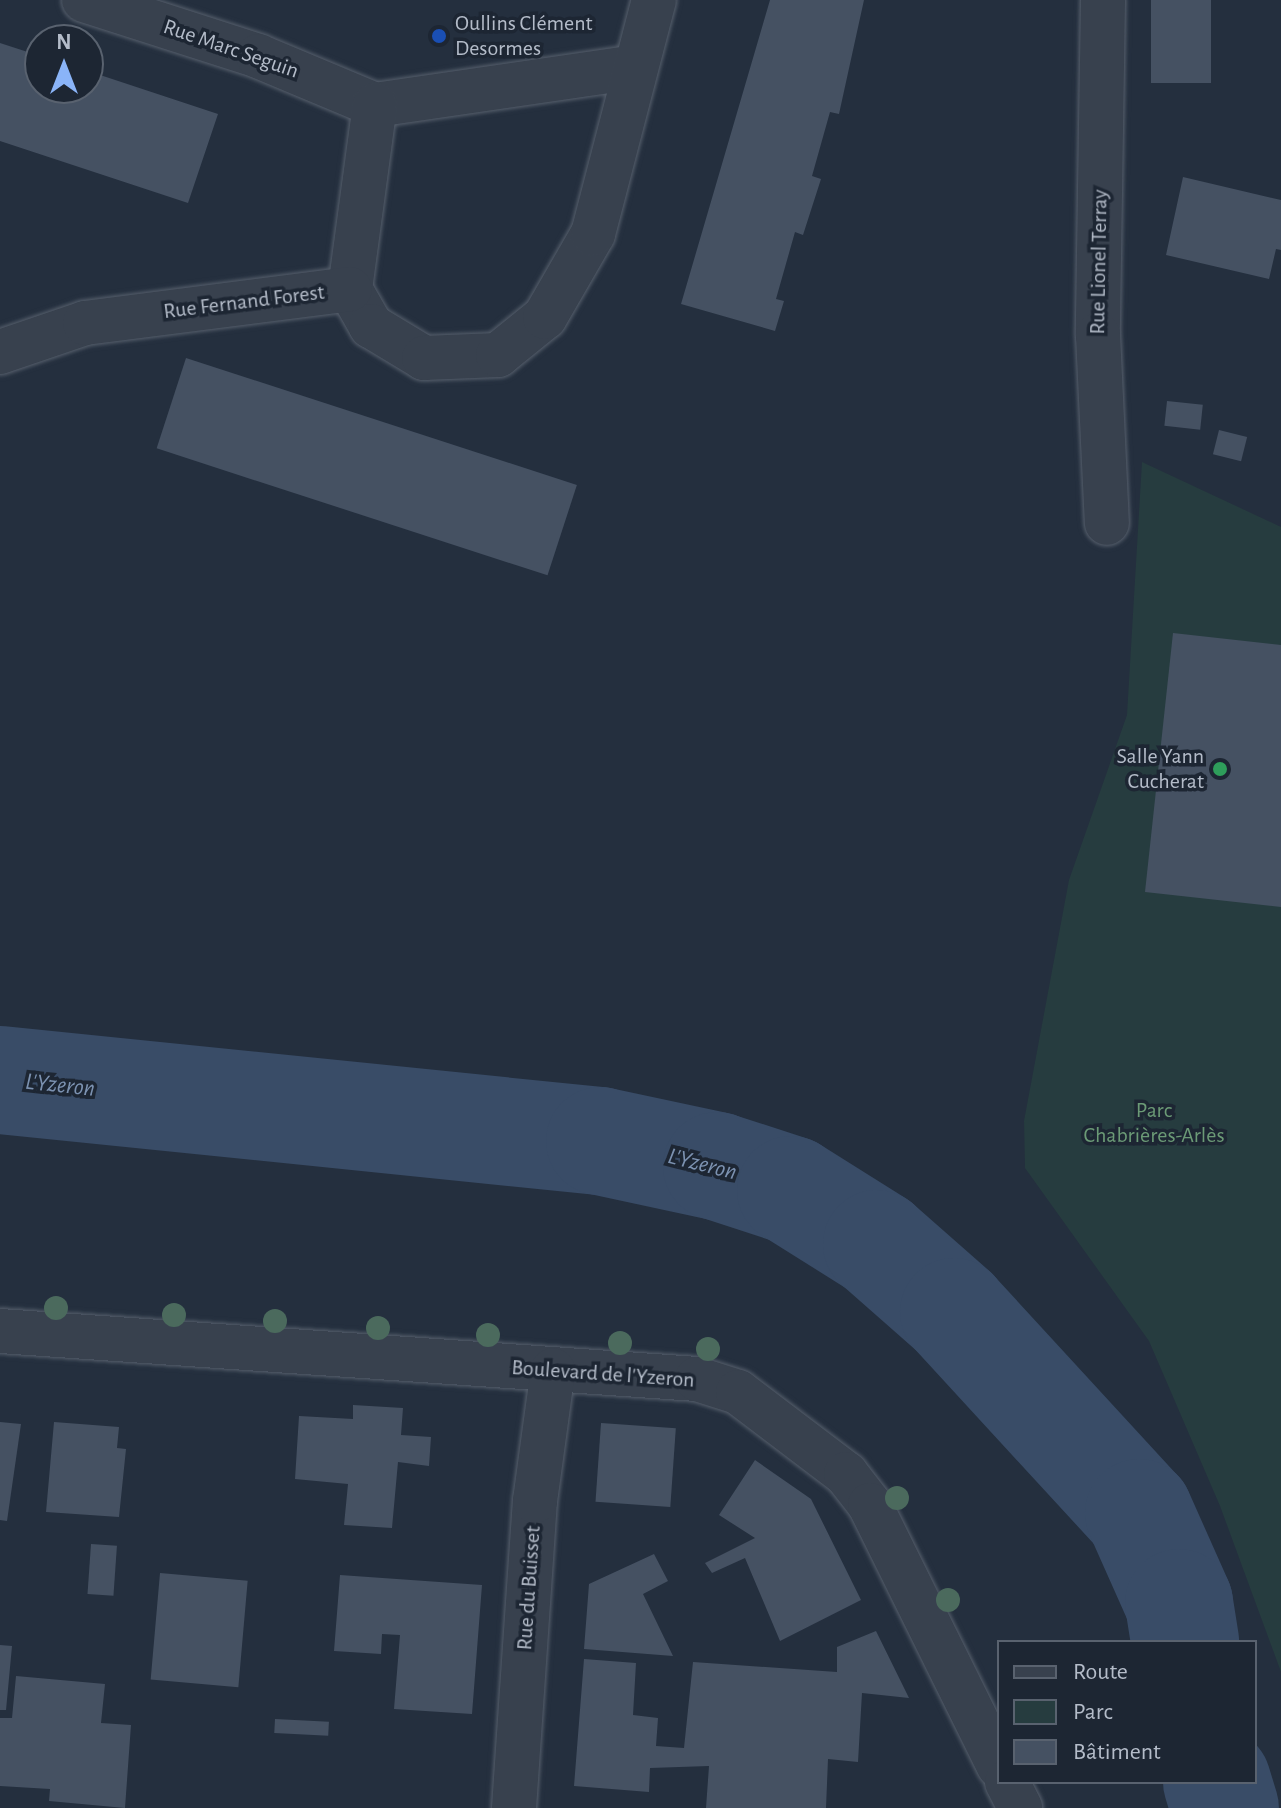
<!DOCTYPE html>
<meta charset="utf-8">
<style>
body{margin:0}
#map{position:relative;width:1281px;height:1808px;overflow:hidden;background:#242f3e;font-family:"Alegreya Sans",sans-serif}
div>[style]{position:absolute}
.green>*{inset:0;background:#263c3f}
.river>*{height:108px;margin:-54px;padding:0 54px;transform-origin:54px;border-radius:54px;background:#394c67}
.building>*{inset:0;background:#455162;transform-origin:0 0}
.roads{filter:drop-shadow(0 0 2px #565f6c) drop-shadow(0 0 2px #565f6c)}
.minor>*{height:44px;margin:-22px;padding:0 22px;transform-origin:22px;border-radius:22px;background:#38414e}
.trees>*{width:24px;height:24px;margin:-12px;border-radius:50%;background:#4b6a5d}
.dots>*{width:22px;height:22px;translate:-50% -50%;box-sizing:border-box;border:4px solid #1d2633;border-radius:50%}
span{translate:-50% -50%;white-space:nowrap;text-align:center;line-height:1.15;-webkit-text-stroke:7px #1d2633;paint-order:stroke}
.poi-label{font-size:22px;color:#b4bcc9}
.left{translate:0 -50%;text-align:left}
.right{translate:-100% -50%;text-align:right}
.street-label{font-size:22px;color:#b4bcc9}
.park-label{font-size:22px;color:#6b9a76}
.water-label{font-size:24px;color:#7c92b1;font-style:italic}
.legend{position:absolute;left:997px;top:1640px;width:260px;height:144px;box-sizing:border-box;background:#1d2633;border:2px solid #59626f;margin:0;padding:10px 14px;list-style:none;font-size:24px;color:#b4bcc9}
.legend li{display:flex;align-items:center;gap:16px;height:40px}
.legend b{width:40px;border:2px solid #59626f}
.north{position:absolute;left:24px;top:24px;width:80px;height:80px;box-sizing:border-box;background:#1d2633;border:2px solid #59626f;border-radius:50%;rotate:0deg;font-size:22px;font-weight:700;line-height:32px;text-align:center;color:#b4bcc9}
.north::after{content:'';display:block;margin:auto;width:28px;height:36px;background:#8ab4f8;clip-path:polygon(50% 0,100% 100%,50% 72%,0 100%)}
</style>
<div id="map">
<div class="green">
<i style="clip-path:polygon(1142px 462px,1281px 527px,1281px 1672px,1220px 1506px,1149px 1341px,1025px 1168px,1024px 1121px,1069px 880px,1127px 715px)"></i>
</div>
<div class="river">
<i style="left:0;top:1080px;width:603px;rotate:5.81deg"></i>
<i style="left:600px;top:1141px;width:120px;rotate:12.1deg"></i>
<i style="left:717px;top:1166px;width:78px;rotate:18deg"></i>
<i style="left:791px;top:1190px;width:102px;rotate:32.1deg"></i>
<i style="left:877px;top:1244px;width:103px;rotate:41.4deg"></i>
<i style="left:954px;top:1312px;width:273px;rotate:47.4deg"></i>
<i style="left:1139px;top:1513px;width:98px;rotate:66deg"></i>
<i style="left:1179px;top:1603px;width:39px;rotate:81deg"></i>
<i style="left:1217px;top:1782px;width:27px;rotate:73deg"></i>
</div>
<div class="building">
<i style="clip-path:polygon(770px 0,864px 0,839px 114px,830px 112px,812px 176px,821px 179px,803px 235px,795px 232px,776px 299px,784px 301px,775px 331px,681px 304px)"></i>
<i style="left:1151px;top:0;width:60px;height:83px"></i>
<i style="clip-path:polygon(0 43px,40px 56px,40px 88px,88px 88px,88px 71px,218px 114px,188px 203px,0 141px)"></i>
<i style="clip-path:polygon(1183px 177px,1281px 200px,1281px 250px,1276px 249px,1269px 279px,1166px 255px)"></i>
<i style="left:186px;top:358px;width:411px;height:95px;rotate:18deg"></i>
<i style="left:1167px;top:401px;width:36px;height:25px;rotate:6deg"></i>
<i style="left:1219px;top:430px;width:29px;height:25px;rotate:14deg"></i>
<i style="clip-path:polygon(1173px 633px,1281px 645px,1281px 907px,1145px 892px)"></i>
<i style="clip-path:polygon(353px 1405px,403px 1408px,401px 1435px,431px 1437px,429px 1466px,398px 1462px,392px 1528px,344px 1525px,348px 1484px,295px 1479px,299px 1416px,353px 1419px)"></i>
<i style="clip-path:polygon(0 1422px,21px 1424px,7px 1521px,0 1520px)"></i>
<i style="clip-path:polygon(54px 1422px,119px 1427px,117px 1448px,126px 1449px,119px 1517px,46px 1512px)"></i>
<i style="left:601px;top:1423px;width:75px;height:79px;rotate:4deg"></i>
<i style="clip-path:polygon(755px 1460px,811px 1499px,861px 1600px,780px 1641px,745px 1558px,712px 1573px,705px 1563px,755px 1538px,719px 1515px)"></i>
<i style="left:91px;top:1544px;width:26px;height:50px;rotate:4deg"></i>
<i style="clip-path:polygon(654px 1554px,668px 1581px,643px 1594px,673px 1656px,584px 1649px,589px 1584px)"></i>
<i style="left:160px;top:1573px;width:88px;height:107px;rotate:5deg"></i>
<i style="clip-path:polygon(340px 1575px,482px 1585px,472px 1714px,394px 1709px,400px 1635px,382px 1634px,381px 1654px,334px 1651px)"></i>
<i style="clip-path:polygon(876px 1631px,909px 1698px,862px 1693px,858px 1762px,828px 1759px,826px 1808px,706px 1808px,709px 1766px,650px 1768px,649px 1792px,574px 1786px,584px 1659px,636px 1663px,633px 1715px,658px 1718px,656px 1746px,684px 1748px,693px 1662px,837px 1672px,837px 1647px)"></i>
<i style="clip-path:polygon(0 1645px,12px 1646px,6px 1710px,0 1710px)"></i>
<i style="clip-path:polygon(16px 1676px,105px 1684px,101px 1723px,131px 1725px,125px 1808px,49px 1801px,50px 1789px,0 1786px,0 1718px,12px 1718px)"></i>
<i style="left:275px;top:1719px;width:54px;height:14px;rotate:3deg"></i>
</div>
<div class="roads">
<div class="minor">
<i style="left:84px;top:0;width:183px;rotate:17.8deg"></i>
<i style="left:258px;top:56px;width:127px;rotate:22.7deg"></i>
<i style="left:1103px;top:0;width:335px;rotate:90.9deg"></i>
<i style="left:1098px;top:335px;width:188px;rotate:87.3deg"></i>
<i style="left:375px;top:105px;width:262px;rotate:-8.3deg"></i>
<i style="left:350px;top:289px;width:43px;rotate:60.4deg"></i>
<i style="left:371px;top:326px;width:62px;rotate:31.1deg"></i>
<i style="left:424px;top:358px;width:74px;rotate:-2.3deg"></i>
<i style="left:498px;top:355px;width:60px;rotate:-39deg"></i>
<i style="left:545px;top:317px;width:96px;rotate:-60deg"></i>
<i style="left:593px;top:234px;width:242px;rotate:-75.4deg"></i>
<i style="left:350px;top:289px;width:186px;rotate:-82.3deg"></i>
<i style="left:0;top:352px;width:90px;rotate:-18.8deg"></i>
<i style="left:85px;top:323px;width:267px;rotate:-7.3deg"></i>
<i style="left:0;top:1331px;width:699px;rotate:3.94deg"></i>
<i style="left:697px;top:1379px;width:43px;rotate:17.6deg"></i>
<i style="left:738px;top:1392px;width:136px;rotate:37.2deg"></i>
<i style="left:846px;top:1474px;width:39px;rotate:52deg"></i>
<i style="left:870px;top:1505px;width:291px;rotate:63.7deg"></i>
<i style="left:1007px;top:1782px;width:29px;rotate:63deg"></i>
<i style="left:514px;top:1808px;width:308px;rotate:-86.1deg"></i>
<i style="left:535px;top:1501px;width:132px;rotate:-82.2deg"></i>
</div>
</div>
<div class="trees">
<i style="left:56px;top:1308px"></i>
<i style="left:174px;top:1315px"></i>
<i style="left:275px;top:1321px"></i>
<i style="left:378px;top:1328px"></i>
<i style="left:488px;top:1335px"></i>
<i style="left:620px;top:1343px"></i>
<i style="left:708px;top:1349px"></i>
<i style="left:897px;top:1498px"></i>
<i style="left:948px;top:1600px"></i>
</div>
<div class="dots">
<i style="left:439px;top:36px;background:#1a4fb4"></i>
<i style="left:1220px;top:769px;background:#2e9e5b"></i>
</div>
<div class="poi-label">
<span class="left" style="left:455px;top:36px">Oullins Clément<br>Desormes</span>
<span class="right" style="left:1204px;top:769px">Salle Yann<br>Cucherat</span>
</div>
<div class="street-label">
<span style="left:231px;top:49px;rotate:19deg">Rue Marc Seguin</span>
<span style="left:1099px;top:262px;rotate:-89deg">Rue Lionel Terray</span>
<span style="left:244px;top:302px;rotate:-7deg">Rue Fernand Forest</span>
<span style="left:603px;top:1374px;rotate:4deg">Boulevard de l'Yzeron</span>
<span style="left:529px;top:1588px;rotate:-86deg">Rue du Buisset</span>
</div>
<div class="park-label">
<span style="left:1154px;top:1123px">Parc<br>Chabrières-Arlès</span>
</div>
<div class="water-label">
<span style="left:60px;top:1086px;rotate:6deg">L'Yzeron</span>
<span style="left:702px;top:1165px;rotate:14deg">L'Yzeron</span>
</div>
<ul class="legend">
<li><b style="height:10px;background:#38414e"></b>Route</li>
<li><b style="height:22px;background:#263c3f"></b>Parc</li>
<li><b style="height:22px;background:#455162"></b>Bâtiment</li>
</ul>
<div class="north">N</div>
</div>
